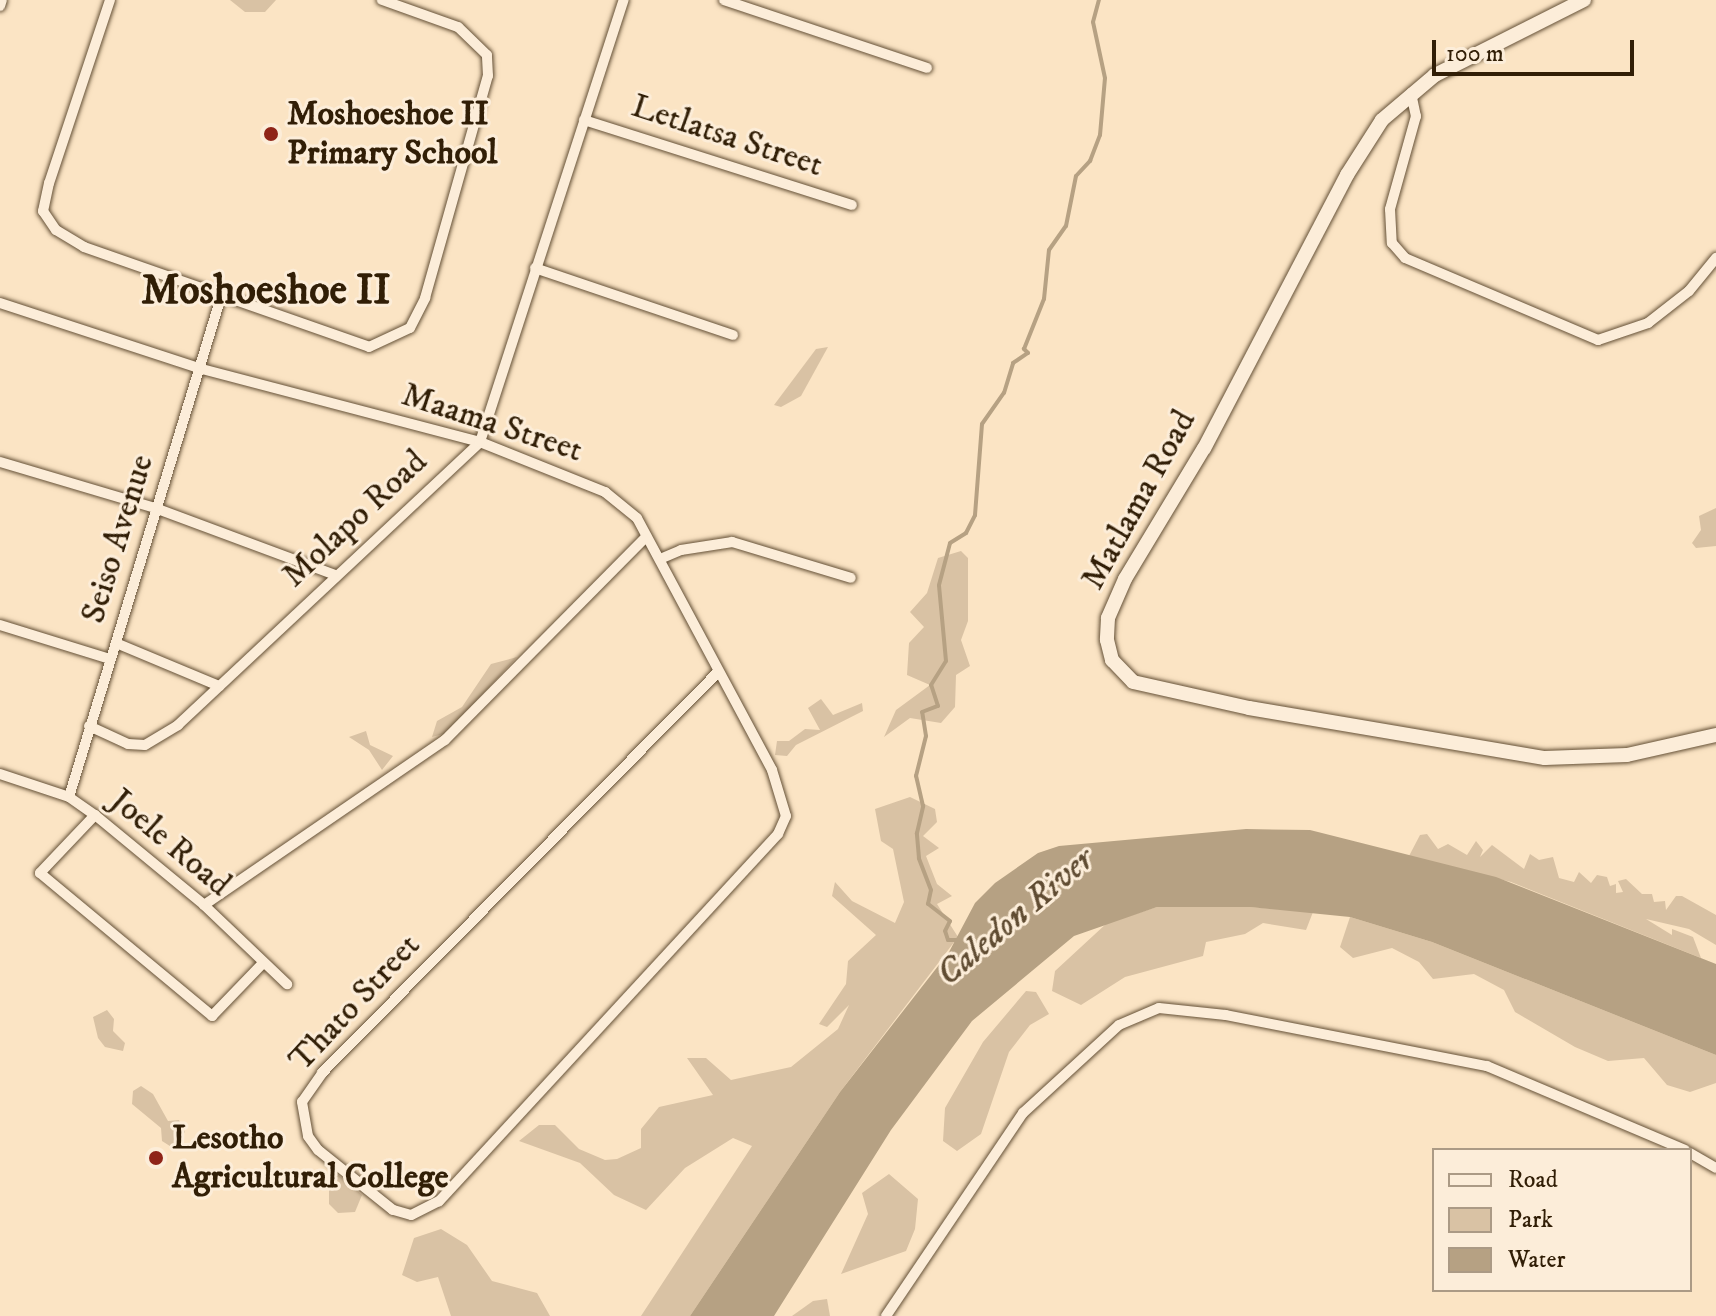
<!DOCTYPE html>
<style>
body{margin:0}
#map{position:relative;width:1716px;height:1316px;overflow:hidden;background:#fbe4c4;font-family:"IM FELL DW Pica",serif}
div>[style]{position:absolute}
.green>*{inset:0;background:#d9c2a4}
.water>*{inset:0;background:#b6a183}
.stream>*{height:4px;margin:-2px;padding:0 2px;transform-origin:2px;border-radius:2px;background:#b6a183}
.roads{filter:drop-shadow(0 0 2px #645036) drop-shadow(0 0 2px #645036)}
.street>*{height:10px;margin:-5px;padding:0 5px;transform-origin:5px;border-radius:5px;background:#fcedd9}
.secondary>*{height:14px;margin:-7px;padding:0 7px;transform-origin:7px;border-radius:7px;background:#fcedd9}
.dots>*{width:22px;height:22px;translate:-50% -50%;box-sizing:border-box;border:4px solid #fcedd9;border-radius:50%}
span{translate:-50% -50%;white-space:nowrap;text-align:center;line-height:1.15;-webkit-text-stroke:6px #fcedd9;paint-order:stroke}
.poi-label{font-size:34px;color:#311e06;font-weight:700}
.left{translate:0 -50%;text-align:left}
.street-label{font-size:34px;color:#311e06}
.water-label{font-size:36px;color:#604c32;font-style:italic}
.district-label{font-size:42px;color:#311e06;font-weight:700}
.legend{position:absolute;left:1432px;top:1148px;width:260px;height:144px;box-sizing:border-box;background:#fcedd9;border:2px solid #ab9a85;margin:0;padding:10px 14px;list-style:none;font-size:24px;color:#311e06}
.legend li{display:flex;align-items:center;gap:16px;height:40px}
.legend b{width:40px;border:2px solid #ab9a85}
.scale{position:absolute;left:1432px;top:40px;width:202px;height:36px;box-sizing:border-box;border:4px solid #311e06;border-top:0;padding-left:10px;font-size:24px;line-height:28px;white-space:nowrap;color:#311e06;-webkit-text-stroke:6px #fcedd9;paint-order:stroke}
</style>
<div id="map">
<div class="green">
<i style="clip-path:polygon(230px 0,276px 0,265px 12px,245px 12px)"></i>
<i style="clip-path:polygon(828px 347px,801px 396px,781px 407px,774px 405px,816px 349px)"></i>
<i style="clip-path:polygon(1716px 508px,1716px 546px,1696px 548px,1692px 543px,1701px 530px,1699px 516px)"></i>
<i style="clip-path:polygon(961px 551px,968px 558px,968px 621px,961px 640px,970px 666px,956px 675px,955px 707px,941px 723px,910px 718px,884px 737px,896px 710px,930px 685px,907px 675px,909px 643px,924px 627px,910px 612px,927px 593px,938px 558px)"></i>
<i style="clip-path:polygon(517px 657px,447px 733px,432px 737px,437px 721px,462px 707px,491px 664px)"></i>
<i style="clip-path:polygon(821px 699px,833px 715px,862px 703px,863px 711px,796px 745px,787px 756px,775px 755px,777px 741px,789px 741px,805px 729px,820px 730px,808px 708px)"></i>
<i style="clip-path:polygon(366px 731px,370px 745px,393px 756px,382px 770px,369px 750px,349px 737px)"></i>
<i style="clip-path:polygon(910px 797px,935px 809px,937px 822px,923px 836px,939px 848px,926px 856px,937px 884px,952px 896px,937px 904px,958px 937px,840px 1092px,690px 1316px,641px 1316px,752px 1146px,733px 1138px,685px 1168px,646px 1210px,614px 1195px,580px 1163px,519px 1141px,539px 1125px,555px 1125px,579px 1149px,605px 1160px,617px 1159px,641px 1148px,641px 1129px,659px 1107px,713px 1095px,687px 1058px,706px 1058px,731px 1080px,791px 1067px,838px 1029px,849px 1005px,827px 1027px,819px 1024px,846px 984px,848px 961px,876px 935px,832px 896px,835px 882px,852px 901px,895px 923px,904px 902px,893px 849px,881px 841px,875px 809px)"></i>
<i style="clip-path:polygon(1427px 834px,1438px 849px,1448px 844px,1467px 855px,1476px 841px,1483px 850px,1480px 857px,1492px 845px,1524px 869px,1530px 854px,1539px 860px,1553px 857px,1559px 878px,1574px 882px,1579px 872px,1591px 883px,1597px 875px,1607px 877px,1610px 886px,1616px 884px,1616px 893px,1623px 892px,1618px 881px,1626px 879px,1642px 894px,1652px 894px,1654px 902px,1665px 901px,1666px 910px,1676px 896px,1682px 896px,1716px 915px,1716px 945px,1689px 929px,1646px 919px,1672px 935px,1672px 929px,1693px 937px,1701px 958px,1511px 882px,1409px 856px,1420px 835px)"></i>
<i style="clip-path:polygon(1157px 907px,1250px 907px,1313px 912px,1306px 930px,1263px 923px,1245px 934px,1206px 942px,1203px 956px,1125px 977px,1081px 1005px,1052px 991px,1055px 971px,1107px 923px)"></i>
<i style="clip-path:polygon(1350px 917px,1432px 942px,1716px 1055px,1716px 1083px,1690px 1092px,1667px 1085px,1644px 1058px,1608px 1061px,1575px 1047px,1515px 1012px,1504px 990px,1474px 974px,1433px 979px,1419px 962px,1392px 948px,1353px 958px,1340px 947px)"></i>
<i style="clip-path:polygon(1026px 991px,1036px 992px,1049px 1014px,1030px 1025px,1009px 1052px,981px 1134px,957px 1151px,943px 1141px,945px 1108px,983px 1042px)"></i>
<i style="clip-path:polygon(107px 1010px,114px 1019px,113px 1031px,125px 1043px,123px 1051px,105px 1047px,98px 1038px,93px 1017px)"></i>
<i style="clip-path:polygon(141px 1086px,153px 1094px,168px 1121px,179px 1120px,185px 1132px,173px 1148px,162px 1141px,161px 1128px,132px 1104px,133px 1091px)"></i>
<i style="clip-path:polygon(337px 1174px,362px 1195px,355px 1212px,338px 1213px,329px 1204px,329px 1180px)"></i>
<i style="clip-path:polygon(889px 1174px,918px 1199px,915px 1229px,906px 1251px,841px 1274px,868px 1214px,862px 1193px)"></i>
<i style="clip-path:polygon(441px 1229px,467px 1245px,492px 1281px,537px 1293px,550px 1316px,451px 1316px,438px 1277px,417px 1282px,402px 1275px,414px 1238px)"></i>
<i style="clip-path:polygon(827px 1299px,830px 1316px,792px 1316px,813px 1301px)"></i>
</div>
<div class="water">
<i style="clip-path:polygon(1246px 829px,1310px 830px,1496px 877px,1716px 964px,1716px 1055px,1432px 942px,1350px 917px,1250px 907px,1157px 907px,1074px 936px,972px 1021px,891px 1130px,774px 1316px,690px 1316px,840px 1092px,949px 952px,975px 903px,995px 883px,1038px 853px,1059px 846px)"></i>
</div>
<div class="stream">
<i style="left:958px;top:940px;width:10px;rotate:180deg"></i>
<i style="left:948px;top:940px;width:9px;rotate:-108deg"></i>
<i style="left:945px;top:931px;width:11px;rotate:-63deg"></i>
<i style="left:950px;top:921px;width:28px;rotate:-142deg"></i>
<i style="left:928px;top:904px;width:14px;rotate:-78deg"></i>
<i style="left:931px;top:890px;width:34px;rotate:-111deg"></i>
<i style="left:919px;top:858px;width:25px;rotate:-95deg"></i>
<i style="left:917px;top:833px;width:28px;rotate:-77deg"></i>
<i style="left:923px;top:806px;width:31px;rotate:-103deg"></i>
<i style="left:916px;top:776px;width:41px;rotate:-76deg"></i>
<i style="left:926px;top:736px;width:24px;rotate:-99deg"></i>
<i style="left:922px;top:712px;width:17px;rotate:-21deg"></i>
<i style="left:938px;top:706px;width:22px;rotate:-108deg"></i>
<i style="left:931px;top:685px;width:28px;rotate:-58deg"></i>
<i style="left:946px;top:661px;width:76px;rotate:-95.3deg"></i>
<i style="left:939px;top:585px;width:43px;rotate:-75.3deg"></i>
<i style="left:950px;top:543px;width:19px;rotate:-32deg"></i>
<i style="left:966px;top:533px;width:20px;rotate:-63deg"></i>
<i style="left:975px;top:515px;width:91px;rotate:-85.6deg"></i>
<i style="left:982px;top:424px;width:38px;rotate:-55deg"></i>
<i style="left:1004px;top:393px;width:31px;rotate:-73deg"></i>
<i style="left:1013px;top:363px;width:18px;rotate:-34deg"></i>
<i style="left:1028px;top:353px;width:6px;rotate:-135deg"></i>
<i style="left:1024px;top:349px;width:54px;rotate:-68.2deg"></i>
<i style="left:1044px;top:299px;width:49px;rotate:-84.2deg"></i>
<i style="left:1049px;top:250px;width:29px;rotate:-55deg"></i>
<i style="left:1066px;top:226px;width:51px;rotate:-78.7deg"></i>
<i style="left:1076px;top:176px;width:21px;rotate:-47deg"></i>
<i style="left:1090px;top:161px;width:28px;rotate:-69deg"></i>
<i style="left:1100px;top:135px;width:57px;rotate:-85deg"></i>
<i style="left:1105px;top:78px;width:57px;rotate:-102.1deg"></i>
<i style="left:1093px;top:22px;width:23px;rotate:-75deg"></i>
</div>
<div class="roads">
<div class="street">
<i style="left:110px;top:0;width:193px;rotate:108.4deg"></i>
<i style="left:49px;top:183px;width:29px;rotate:102deg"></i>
<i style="left:43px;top:211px;width:23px;rotate:56deg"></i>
<i style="left:56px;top:230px;width:33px;rotate:31deg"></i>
<i style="left:84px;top:247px;width:302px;rotate:19.3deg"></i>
<i style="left:369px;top:347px;width:45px;rotate:-24.9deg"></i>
<i style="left:410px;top:328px;width:34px;rotate:-63deg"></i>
<i style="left:425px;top:298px;width:231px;rotate:-74.2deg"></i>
<i style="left:488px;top:76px;width:21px;rotate:-93deg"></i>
<i style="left:487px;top:55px;width:40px;rotate:-136deg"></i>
<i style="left:458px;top:27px;width:81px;rotate:-160.4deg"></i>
<i style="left:724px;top:0;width:214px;rotate:18.5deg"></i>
<i style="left:0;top:6px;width:6px;rotate:-72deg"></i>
<i style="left:1411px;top:93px;width:24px;rotate:78deg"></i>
<i style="left:1416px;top:116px;width:97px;rotate:105.6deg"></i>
<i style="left:1390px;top:209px;width:34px;rotate:87deg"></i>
<i style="left:1392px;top:243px;width:20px;rotate:49deg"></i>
<i style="left:1405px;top:258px;width:210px;rotate:23deg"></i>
<i style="left:1598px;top:340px;width:53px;rotate:-18.8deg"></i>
<i style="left:1648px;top:323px;width:52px;rotate:-38deg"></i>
<i style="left:1689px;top:291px;width:43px;rotate:-50.7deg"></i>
<i style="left:584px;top:120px;width:281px;rotate:17.6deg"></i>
<i style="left:535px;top:268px;width:209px;rotate:18.7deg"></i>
<i style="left:0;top:303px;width:213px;rotate:18.1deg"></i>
<i style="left:202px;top:369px;width:287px;rotate:14.7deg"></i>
<i style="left:480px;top:442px;width:135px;rotate:21.8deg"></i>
<i style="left:605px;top:492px;width:41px;rotate:39.1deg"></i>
<i style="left:637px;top:518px;width:286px;rotate:61.8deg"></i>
<i style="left:772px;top:770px;width:48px;rotate:73.1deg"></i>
<i style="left:786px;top:816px;width:20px;rotate:114deg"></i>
<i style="left:778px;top:834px;width:500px;rotate:132.7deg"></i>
<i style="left:439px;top:1201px;width:31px;rotate:153deg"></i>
<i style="left:411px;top:1215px;width:19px;rotate:-164deg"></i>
<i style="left:393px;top:1210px;width:96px;rotate:-141.3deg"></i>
<i style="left:318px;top:1150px;width:17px;rotate:-126deg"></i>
<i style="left:308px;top:1136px;width:35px;rotate:-100deg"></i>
<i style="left:302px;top:1102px;width:35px;rotate:-55deg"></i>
<i style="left:322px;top:1073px;width:564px;rotate:-45.36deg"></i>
<i style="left:0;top:462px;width:162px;rotate:16.5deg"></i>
<i style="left:155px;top:508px;width:192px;rotate:20.4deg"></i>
<i style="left:660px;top:559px;width:23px;rotate:-23deg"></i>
<i style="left:681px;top:550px;width:52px;rotate:-8.9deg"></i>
<i style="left:732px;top:542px;width:124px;rotate:16.8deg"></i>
<i style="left:0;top:625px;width:115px;rotate:17.2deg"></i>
<i style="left:116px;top:643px;width:112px;rotate:22.7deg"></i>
<i style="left:89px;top:726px;width:43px;rotate:24.8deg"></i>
<i style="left:128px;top:744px;width:17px;rotate:3deg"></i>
<i style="left:145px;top:745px;width:39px;rotate:-31deg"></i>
<i style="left:178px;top:725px;width:414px;rotate:-43.1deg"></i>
<i style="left:480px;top:442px;width:465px;rotate:-72deg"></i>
<i style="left:0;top:774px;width:73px;rotate:18.4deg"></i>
<i style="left:69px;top:797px;width:32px;rotate:35deg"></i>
<i style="left:95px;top:815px;width:141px;rotate:39.5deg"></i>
<i style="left:204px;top:905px;width:115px;rotate:43.6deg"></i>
<i style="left:69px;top:797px;width:523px;rotate:-73.09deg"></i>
<i style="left:95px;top:815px;width:80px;rotate:133.5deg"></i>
<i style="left:40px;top:873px;width:224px;rotate:39.7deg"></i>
<i style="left:212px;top:1016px;width:74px;rotate:-46.1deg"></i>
<i style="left:204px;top:905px;width:292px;rotate:-34.4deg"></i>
<i style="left:445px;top:740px;width:286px;rotate:-45.3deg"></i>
<i style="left:1690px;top:1153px;width:30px;rotate:30deg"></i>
<i style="left:886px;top:1316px;width:245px;rotate:-56deg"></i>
<i style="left:1023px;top:1113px;width:130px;rotate:-42.5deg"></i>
<i style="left:1119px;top:1025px;width:43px;rotate:-23deg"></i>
<i style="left:1159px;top:1008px;width:67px;rotate:6deg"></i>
<i style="left:1226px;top:1015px;width:266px;rotate:11.1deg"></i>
<i style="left:1487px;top:1066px;width:215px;rotate:23deg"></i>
</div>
<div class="secondary">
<i style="left:1584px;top:0;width:167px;rotate:153.3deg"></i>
<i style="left:1435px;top:75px;width:70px;rotate:139.7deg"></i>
<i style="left:1382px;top:120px;width:65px;rotate:122.5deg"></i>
<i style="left:1347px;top:175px;width:308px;rotate:117.6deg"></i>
<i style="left:1204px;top:448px;width:153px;rotate:121.1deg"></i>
<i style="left:1125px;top:579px;width:43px;rotate:113.6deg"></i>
<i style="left:1108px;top:618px;width:22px;rotate:93deg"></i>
<i style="left:1107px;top:640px;width:21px;rotate:76deg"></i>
<i style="left:1112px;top:660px;width:30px;rotate:46deg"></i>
<i style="left:1133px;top:682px;width:119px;rotate:12.6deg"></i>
<i style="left:1249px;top:708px;width:300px;rotate:9.6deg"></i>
<i style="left:1545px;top:758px;width:82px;rotate:-2.1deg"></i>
<i style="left:1627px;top:755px;width:91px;rotate:-12.7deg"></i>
</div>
</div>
<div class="dots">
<i style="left:271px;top:134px;background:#8f2418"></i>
<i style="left:156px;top:1158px;background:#8f2418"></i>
</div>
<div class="poi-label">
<span class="left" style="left:287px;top:134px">Moshoeshoe II<br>Primary School</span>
<span class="left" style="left:172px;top:1158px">Lesotho<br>Agricultural College</span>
</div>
<div class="street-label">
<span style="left:727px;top:136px;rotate:18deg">Letlatsa Street</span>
<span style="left:492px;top:423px;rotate:18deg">Maama Street</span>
<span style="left:1139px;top:500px;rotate:-61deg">Matlama Road</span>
<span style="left:355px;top:519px;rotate:-43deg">Molapo Road</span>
<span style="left:118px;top:539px;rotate:-73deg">Seiso Avenue</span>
<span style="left:170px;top:843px;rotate:40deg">Joele Road</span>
<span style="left:355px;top:1003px;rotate:-47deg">Thato Street</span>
</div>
<div class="water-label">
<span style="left:1015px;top:917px;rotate:-40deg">Caledon River</span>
</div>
<div class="district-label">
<span style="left:266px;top:291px">Moshoeshoe II</span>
</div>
<ul class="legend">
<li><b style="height:10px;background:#fcedd9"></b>Road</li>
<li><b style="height:22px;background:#d9c2a4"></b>Park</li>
<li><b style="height:22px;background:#b6a183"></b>Water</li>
</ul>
<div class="scale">100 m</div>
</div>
